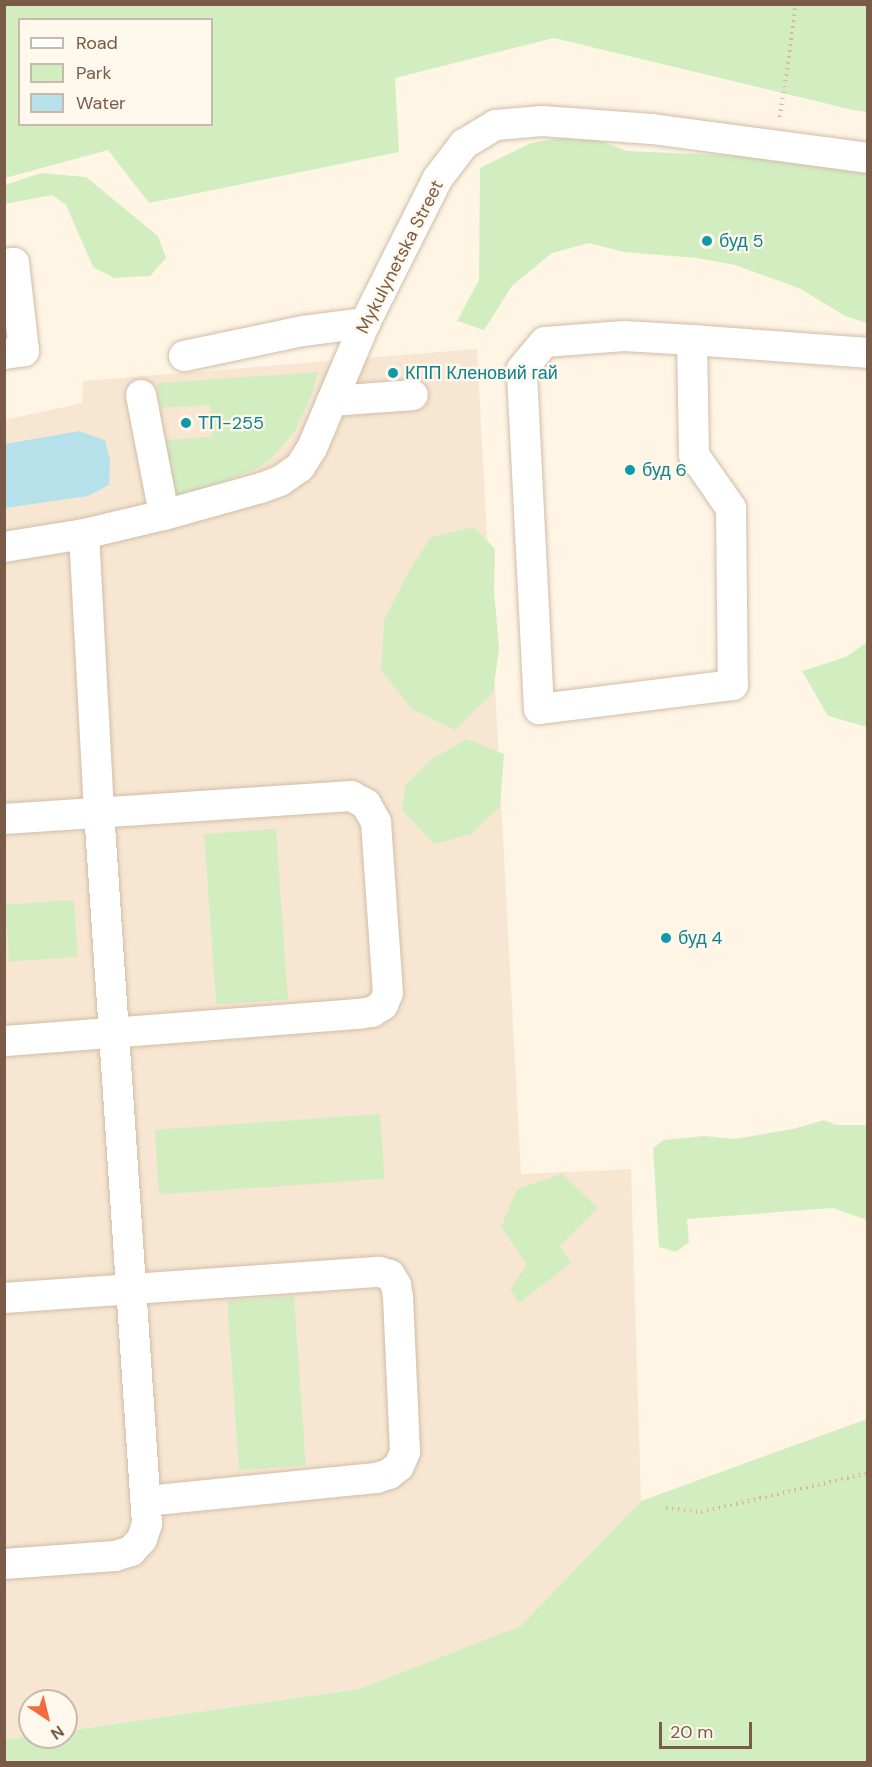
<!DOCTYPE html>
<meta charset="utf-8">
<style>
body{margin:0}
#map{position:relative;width:872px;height:1767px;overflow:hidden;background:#fef5e5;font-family:"DM Sans",sans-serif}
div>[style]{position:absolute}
.residential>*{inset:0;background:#f7e7d2}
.green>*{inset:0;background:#d2eec1;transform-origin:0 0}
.water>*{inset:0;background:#b7e1ea}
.path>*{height:4px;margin-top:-2px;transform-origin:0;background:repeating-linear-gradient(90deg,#dcb79c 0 1.5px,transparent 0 6px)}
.roads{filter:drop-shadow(0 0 2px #d1bda9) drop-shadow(0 0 2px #d1bda9)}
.minor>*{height:30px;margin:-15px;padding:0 15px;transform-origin:15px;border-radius:15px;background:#fff}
.dots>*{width:16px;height:16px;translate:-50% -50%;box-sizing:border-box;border:3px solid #fff8ed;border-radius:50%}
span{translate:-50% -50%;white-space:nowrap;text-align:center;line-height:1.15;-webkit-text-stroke:4.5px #fff8ed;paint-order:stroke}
.culture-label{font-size:18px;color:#0d838f}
.left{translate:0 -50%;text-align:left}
.street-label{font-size:18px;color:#7a5b47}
.frame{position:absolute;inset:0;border:6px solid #7a5b47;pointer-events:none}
.legend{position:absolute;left:18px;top:18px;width:195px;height:108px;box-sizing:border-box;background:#fff8ed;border:2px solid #cab9ab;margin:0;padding:8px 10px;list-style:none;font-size:18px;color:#7a5b47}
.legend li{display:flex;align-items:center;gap:12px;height:30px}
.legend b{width:30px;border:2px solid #cab9ab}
.north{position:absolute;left:18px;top:1689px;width:60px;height:60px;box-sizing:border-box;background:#fff8ed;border:2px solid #cab9ab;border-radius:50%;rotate:145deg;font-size:16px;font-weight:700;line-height:24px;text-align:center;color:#7a5b47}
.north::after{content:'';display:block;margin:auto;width:21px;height:27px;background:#f36c3f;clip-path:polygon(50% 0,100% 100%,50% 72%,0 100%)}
.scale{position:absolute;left:659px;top:1722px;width:93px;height:27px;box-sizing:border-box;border:3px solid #7a5b47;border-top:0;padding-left:8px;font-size:18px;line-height:21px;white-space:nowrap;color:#7a5b47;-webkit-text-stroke:4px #fff8ed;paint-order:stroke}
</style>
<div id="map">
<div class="residential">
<i style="clip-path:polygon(477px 349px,521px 1174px,631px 1169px,641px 1501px,522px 1626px,359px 1689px,66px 1731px,66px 1701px,30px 1701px,30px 1736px,5px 1739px,4px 420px,82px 403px,83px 381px)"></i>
</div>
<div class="green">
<i style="clip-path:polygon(evenodd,5px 4px,867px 5px,867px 112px,853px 110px,554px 38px,395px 78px,399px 152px,149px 203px,108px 150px,5px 178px,5px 4px,20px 20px,212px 20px,212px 124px,20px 124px,20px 20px)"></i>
<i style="clip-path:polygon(562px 138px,600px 141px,627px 151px,785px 158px,867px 169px,867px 323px,845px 316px,801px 289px,735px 265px,697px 258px,624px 252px,589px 243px,552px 253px,541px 262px,512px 286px,484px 330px,457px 321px,479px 280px,480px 168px,531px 143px)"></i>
<i style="clip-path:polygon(41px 173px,86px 177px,158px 236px,166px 258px,150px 276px,114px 278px,93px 267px,66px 205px,52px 195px,5px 204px,5px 185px)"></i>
<i style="clip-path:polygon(318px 372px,312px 394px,295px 431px,270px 460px,256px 469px,180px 497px,173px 496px,163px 440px,212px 437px,210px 405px,161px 408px,158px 383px)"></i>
<i style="clip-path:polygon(474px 527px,495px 549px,494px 591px,499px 648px,493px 693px,455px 730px,412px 709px,381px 670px,384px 620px,409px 571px,431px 537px)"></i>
<i style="clip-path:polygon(867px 642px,867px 727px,828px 716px,802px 671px,846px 657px)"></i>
<i style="clip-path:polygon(467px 739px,504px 754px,500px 807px,471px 834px,434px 844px,402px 810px,405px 785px,432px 759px)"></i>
<i style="left:276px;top:829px;width:171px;height:72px;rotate:86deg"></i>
<i style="left:74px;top:900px;width:57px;height:69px;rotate:86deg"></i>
<i style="left:380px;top:1114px;width:65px;height:226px;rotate:86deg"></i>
<i style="clip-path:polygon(824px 1120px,836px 1125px,867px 1125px,867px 1220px,833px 1208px,687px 1219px,689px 1242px,676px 1252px,659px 1247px,653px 1148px,664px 1140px,704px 1136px,735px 1139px,793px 1129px)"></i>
<i style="clip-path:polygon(562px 1174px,598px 1208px,560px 1246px,571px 1263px,519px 1303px,510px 1289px,527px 1265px,501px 1227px,517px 1189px)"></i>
<i style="left:294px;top:1296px;width:170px;height:67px;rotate:86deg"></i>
<i style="clip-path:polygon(867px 1419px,867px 1762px,5px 1762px,5px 1739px,30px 1736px,66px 1737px,66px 1731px,359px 1689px,521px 1626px,641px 1501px)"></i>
</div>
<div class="water">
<i style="clip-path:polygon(79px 431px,105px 440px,110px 460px,109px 485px,88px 496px,5px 508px,5px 444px)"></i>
</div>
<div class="path">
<i style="left:780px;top:117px;width:114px;rotate:-81.9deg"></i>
<i style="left:666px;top:1508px;width:35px;rotate:7deg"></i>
<i style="left:701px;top:1512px;width:171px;rotate:-13.1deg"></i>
</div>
<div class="roads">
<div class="minor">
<i style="left:4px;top:264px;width:10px;rotate:-6deg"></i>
<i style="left:14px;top:263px;width:89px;rotate:83.5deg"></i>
<i style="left:24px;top:351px;width:20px;rotate:171deg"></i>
<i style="left:692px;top:340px;width:115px;rotate:89deg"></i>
<i style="left:694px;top:455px;width:65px;rotate:55.1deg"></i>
<i style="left:731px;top:508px;width:177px;rotate:89.4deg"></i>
<i style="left:733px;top:685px;width:195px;rotate:172.9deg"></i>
<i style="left:539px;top:709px;width:340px;rotate:-92.9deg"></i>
<i style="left:522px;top:369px;width:35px;rotate:-50deg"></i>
<i style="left:545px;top:342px;width:79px;rotate:-4.3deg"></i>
<i style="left:624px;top:336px;width:68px;rotate:3.4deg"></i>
<i style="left:692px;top:340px;width:176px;rotate:4.2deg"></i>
<i style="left:184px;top:356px;width:122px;rotate:-11.9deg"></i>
<i style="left:303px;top:331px;width:63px;rotate:-7.4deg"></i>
<i style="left:141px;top:395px;width:122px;rotate:79.1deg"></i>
<i style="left:332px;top:401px;width:81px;rotate:-4.2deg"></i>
<i style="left:4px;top:547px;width:81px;rotate:-9.2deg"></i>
<i style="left:84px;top:534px;width:82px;rotate:-13.4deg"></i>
<i style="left:164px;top:515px;width:101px;rotate:-15.6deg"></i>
<i style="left:261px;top:488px;width:20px;rotate:-20deg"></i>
<i style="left:280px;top:481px;width:24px;rotate:-35deg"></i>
<i style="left:300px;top:467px;width:22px;rotate:-58deg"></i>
<i style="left:312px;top:448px;width:136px;rotate:-67deg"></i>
<i style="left:365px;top:323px;width:162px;rotate:-63.3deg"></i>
<i style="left:438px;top:178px;width:43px;rotate:-52.6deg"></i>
<i style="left:464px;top:144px;width:37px;rotate:-31deg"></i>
<i style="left:496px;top:125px;width:46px;rotate:-5deg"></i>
<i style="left:542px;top:121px;width:110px;rotate:4.2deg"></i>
<i style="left:652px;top:129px;width:218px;rotate:7.6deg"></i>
<i style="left:4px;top:819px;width:348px;rotate:-3.8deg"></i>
<i style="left:351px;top:796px;width:17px;rotate:28deg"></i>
<i style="left:366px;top:804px;width:21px;rotate:61deg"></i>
<i style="left:376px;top:822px;width:171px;rotate:86deg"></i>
<i style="left:388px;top:993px;width:13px;rotate:113deg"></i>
<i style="left:383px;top:1005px;width:13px;rotate:148deg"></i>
<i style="left:372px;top:1012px;width:15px;rotate:172deg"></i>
<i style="left:357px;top:1014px;width:354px;rotate:175.6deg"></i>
<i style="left:4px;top:1298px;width:376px;rotate:-4deg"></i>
<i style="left:379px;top:1272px;width:11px;rotate:15deg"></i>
<i style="left:390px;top:1275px;width:12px;rotate:59deg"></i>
<i style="left:396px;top:1285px;width:12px;rotate:81deg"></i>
<i style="left:398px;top:1297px;width:155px;rotate:87.4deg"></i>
<i style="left:405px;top:1452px;width:15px;rotate:113deg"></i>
<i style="left:399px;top:1466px;width:13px;rotate:141deg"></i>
<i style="left:389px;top:1474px;width:14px;rotate:163deg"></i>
<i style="left:376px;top:1478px;width:230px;rotate:174.3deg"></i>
<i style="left:4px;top:1564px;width:111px;rotate:-4.1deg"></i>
<i style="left:115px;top:1556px;width:17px;rotate:-17deg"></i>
<i style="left:131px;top:1551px;width:16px;rotate:-47deg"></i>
<i style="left:142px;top:1539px;width:16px;rotate:-72deg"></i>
<i style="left:147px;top:1524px;width:715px;rotate:-93.85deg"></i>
<i style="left:99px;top:811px;width:277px;rotate:-93.1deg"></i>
</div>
</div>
<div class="dots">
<i style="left:707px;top:241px;background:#0f9aa8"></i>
<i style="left:393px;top:373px;background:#0f9aa8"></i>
<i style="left:186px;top:423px;background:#0f9aa8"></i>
<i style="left:630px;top:470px;background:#0f9aa8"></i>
<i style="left:666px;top:938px;background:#0f9aa8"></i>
</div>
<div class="culture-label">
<span class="left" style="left:719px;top:241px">буд 5</span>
<span class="left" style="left:405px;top:373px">КПП Кленовий гай</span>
<span class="left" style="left:198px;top:423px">ТП-255</span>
<span class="left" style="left:642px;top:470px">буд 6</span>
<span class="left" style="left:678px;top:938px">буд 4</span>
</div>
<div class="street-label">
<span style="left:400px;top:257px;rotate:-63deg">Mykulynetska Street</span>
</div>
<div class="frame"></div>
<ul class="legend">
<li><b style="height:8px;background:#fff"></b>Road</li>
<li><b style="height:16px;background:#d2eec1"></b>Park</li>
<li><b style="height:16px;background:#b7e1ea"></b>Water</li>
</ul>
<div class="north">N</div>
<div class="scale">20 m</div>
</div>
